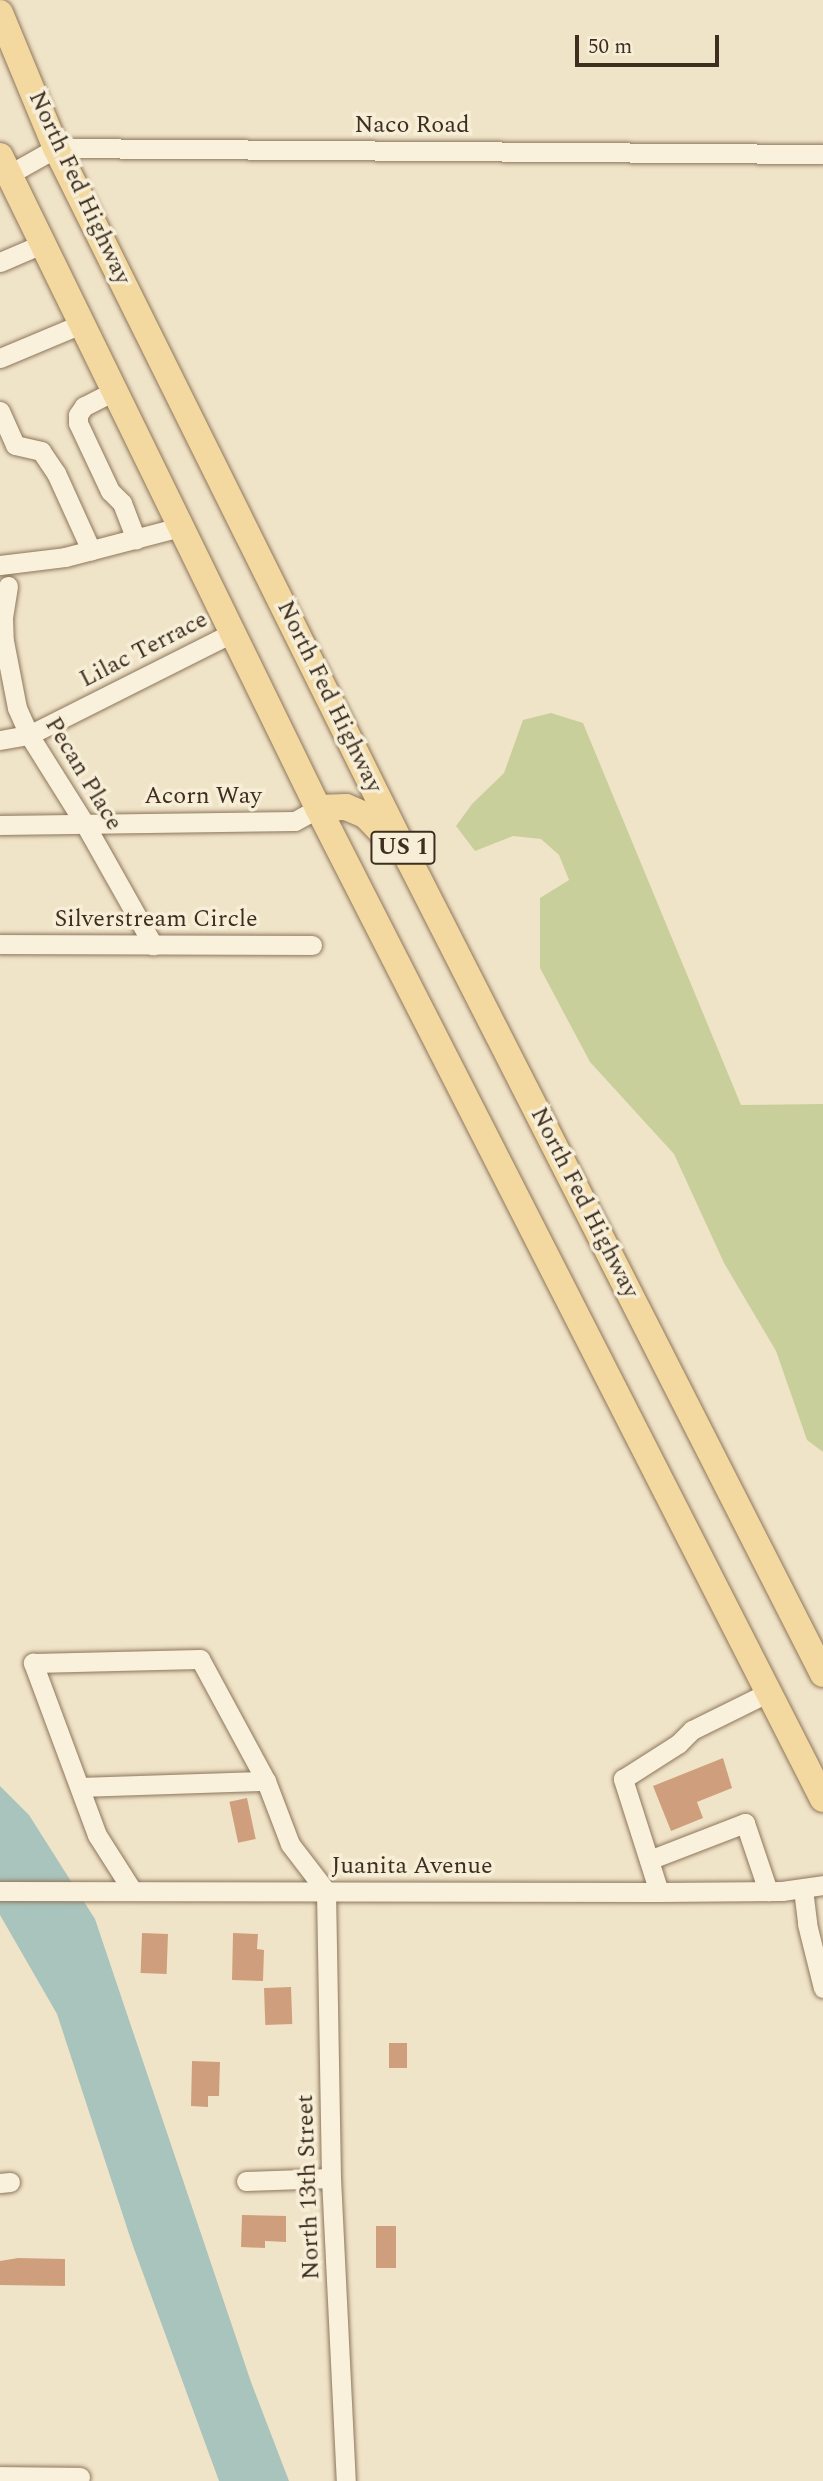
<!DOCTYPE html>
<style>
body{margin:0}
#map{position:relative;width:823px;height:2481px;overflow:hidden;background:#f0e4c8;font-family:Spectral,serif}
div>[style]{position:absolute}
.green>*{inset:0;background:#c9cf9b}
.water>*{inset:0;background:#a9c4bc}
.building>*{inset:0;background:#cf9f7d;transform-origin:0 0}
.roads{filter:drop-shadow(0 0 2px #8d765c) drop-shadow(0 0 2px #8d765c)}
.minor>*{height:19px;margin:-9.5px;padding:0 9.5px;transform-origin:9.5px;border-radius:9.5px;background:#faf1dc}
.major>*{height:26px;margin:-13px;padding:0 13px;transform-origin:13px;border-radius:13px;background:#f3d9a0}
span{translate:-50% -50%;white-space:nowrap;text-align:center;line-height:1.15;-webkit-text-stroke:7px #f7eed8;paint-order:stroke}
.shield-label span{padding:2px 5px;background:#f7eed8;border:2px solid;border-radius:5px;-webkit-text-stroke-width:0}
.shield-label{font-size:23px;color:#3d2e20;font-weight:700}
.street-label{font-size:24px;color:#3d2e20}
.scale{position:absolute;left:575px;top:35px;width:144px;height:32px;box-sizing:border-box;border:4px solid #3d2e20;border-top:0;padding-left:9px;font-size:21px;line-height:24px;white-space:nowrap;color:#3d2e20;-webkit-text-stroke:5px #f7eed8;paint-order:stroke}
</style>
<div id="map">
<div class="green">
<i style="clip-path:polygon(551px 713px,583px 723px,741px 1105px,823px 1104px,823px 1452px,807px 1440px,776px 1351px,724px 1263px,674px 1154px,590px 1062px,540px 968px,540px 898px,569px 880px,559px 855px,541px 839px,513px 836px,475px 851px,456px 826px,472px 804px,504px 773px,523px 720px)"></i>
</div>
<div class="water">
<i style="clip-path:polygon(0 1786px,29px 1815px,95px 1919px,251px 2382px,289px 2481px,219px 2481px,133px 2246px,57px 2014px,0 1915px)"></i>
</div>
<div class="building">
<i style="clip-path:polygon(723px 1758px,732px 1788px,697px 1802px,703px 1818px,671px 1831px,653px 1786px)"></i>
<i style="left:247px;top:1798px;width:42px;height:18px;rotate:78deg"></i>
<i style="left:142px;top:1933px;width:26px;height:40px;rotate:2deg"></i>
<i style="clip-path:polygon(233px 1933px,258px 1934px,257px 1949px,264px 1950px,263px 1981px,232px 1980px)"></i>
<i style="left:291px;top:1987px;width:37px;height:27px;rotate:88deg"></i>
<i style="left:389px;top:2043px;width:18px;height:25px"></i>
<i style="clip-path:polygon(192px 2061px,220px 2062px,219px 2096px,208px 2096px,208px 2107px,191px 2106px)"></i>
<i style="clip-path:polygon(242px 2215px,286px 2216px,286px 2242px,265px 2241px,265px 2248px,241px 2247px)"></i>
<i style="left:396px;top:2226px;width:42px;height:20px;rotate:90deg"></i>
<i style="clip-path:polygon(18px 2258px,65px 2259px,65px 2286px,0 2285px,0 2261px)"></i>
</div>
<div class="roads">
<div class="minor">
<i style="left:0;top:175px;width:8px"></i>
<i style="left:8px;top:175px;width:55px;rotate:-29.4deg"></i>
<i style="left:56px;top:148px;width:767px;rotate:0.45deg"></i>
<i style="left:0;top:262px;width:46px;rotate:-23.2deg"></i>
<i style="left:0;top:358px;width:88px;rotate:-22.8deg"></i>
<i style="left:114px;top:391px;width:34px;rotate:153deg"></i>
<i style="left:84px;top:406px;width:11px;rotate:124deg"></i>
<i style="left:78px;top:415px;width:8px;rotate:90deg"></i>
<i style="left:78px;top:423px;width:75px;rotate:64.8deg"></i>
<i style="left:110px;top:491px;width:17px;rotate:45deg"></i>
<i style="left:122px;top:503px;width:39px;rotate:69deg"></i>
<i style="left:0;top:411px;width:37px;rotate:66deg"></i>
<i style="left:15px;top:445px;width:27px;rotate:13deg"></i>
<i style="left:41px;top:451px;width:27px;rotate:56deg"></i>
<i style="left:56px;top:473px;width:85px;rotate:65.6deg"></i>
<i style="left:0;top:565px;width:65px;rotate:-7deg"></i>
<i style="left:65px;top:557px;width:119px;rotate:-14.6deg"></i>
<i style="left:8px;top:586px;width:32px;rotate:99deg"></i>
<i style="left:3px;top:618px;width:23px;rotate:88deg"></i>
<i style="left:4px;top:641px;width:68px;rotate:79deg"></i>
<i style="left:17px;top:708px;width:30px;rotate:66deg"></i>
<i style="left:29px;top:735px;width:107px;rotate:57.9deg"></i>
<i style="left:86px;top:826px;width:137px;rotate:60.6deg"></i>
<i style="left:0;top:740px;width:29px;rotate:-10deg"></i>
<i style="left:29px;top:735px;width:227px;rotate:-26.7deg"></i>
<i style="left:0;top:825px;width:295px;rotate:-0.8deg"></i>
<i style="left:295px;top:821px;width:26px;rotate:-29deg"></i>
<i style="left:0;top:944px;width:312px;rotate:0.2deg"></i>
<i style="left:81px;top:1787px;width:185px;rotate:-1.9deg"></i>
<i style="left:649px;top:1860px;width:103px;rotate:-21.1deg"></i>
<i style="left:745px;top:1823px;width:72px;rotate:71.3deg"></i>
<i style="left:803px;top:1889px;width:35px;rotate:83deg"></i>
<i style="left:807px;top:1924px;width:66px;rotate:76deg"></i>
<i style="left:132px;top:1890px;width:65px;rotate:-122.5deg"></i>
<i style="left:97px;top:1835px;width:184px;rotate:-110.4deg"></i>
<i style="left:33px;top:1663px;width:167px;rotate:-1.4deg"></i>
<i style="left:200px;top:1659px;width:139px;rotate:61.6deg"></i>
<i style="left:266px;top:1781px;width:67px;rotate:69.1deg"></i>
<i style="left:290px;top:1844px;width:59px;rotate:52.5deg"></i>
<i style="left:326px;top:1891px;width:287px;rotate:89deg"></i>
<i style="left:331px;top:2178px;width:303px;rotate:87.2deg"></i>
<i style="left:0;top:1891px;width:659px;rotate:0.09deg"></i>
<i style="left:659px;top:1892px;width:123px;rotate:-0.5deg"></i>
<i style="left:782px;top:1891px;width:41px;rotate:-8.3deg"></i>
<i style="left:659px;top:1892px;width:119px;rotate:-107.7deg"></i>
<i style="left:623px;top:1779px;width:65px;rotate:-32.5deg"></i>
<i style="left:678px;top:1744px;width:20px;rotate:-45deg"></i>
<i style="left:692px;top:1730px;width:86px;rotate:-26.3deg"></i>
<i style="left:246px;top:2181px;width:85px;rotate:-2deg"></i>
<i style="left:0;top:2183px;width:10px;rotate:-6deg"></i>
<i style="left:0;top:2476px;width:80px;rotate:0.7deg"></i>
</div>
<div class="major">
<i style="left:0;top:13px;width:146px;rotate:67.5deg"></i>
<i style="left:56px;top:148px;width:795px;rotate:63.63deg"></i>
<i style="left:409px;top:860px;width:913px;rotate:63.04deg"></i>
<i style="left:0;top:156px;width:725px;rotate:64deg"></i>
<i style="left:318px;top:808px;width:1112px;rotate:63deg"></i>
<i style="left:318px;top:808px;width:28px;rotate:-2deg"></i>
<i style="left:346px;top:807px;width:21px;rotate:23deg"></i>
<i style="left:365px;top:815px;width:40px;rotate:46deg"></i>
</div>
</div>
<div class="shield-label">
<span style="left:403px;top:848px">US 1</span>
</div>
<div class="street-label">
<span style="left:412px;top:126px">Naco Road</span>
<span style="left:79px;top:188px;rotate:65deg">North Fed Highway</span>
<span style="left:144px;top:650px;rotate:-27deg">Lilac Terrace</span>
<span style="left:329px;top:697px;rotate:64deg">North Fed Highway</span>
<span style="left:83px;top:774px;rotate:59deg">Pecan Place</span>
<span style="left:203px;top:797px">Acorn Way</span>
<span style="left:156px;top:920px">Silverstream Circle</span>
<span style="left:584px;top:1203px;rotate:63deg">North Fed Highway</span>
<span style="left:412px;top:1867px">Juanita Avenue</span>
<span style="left:309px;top:2187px;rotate:-92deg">North 13th Street</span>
</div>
<div class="scale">50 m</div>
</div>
